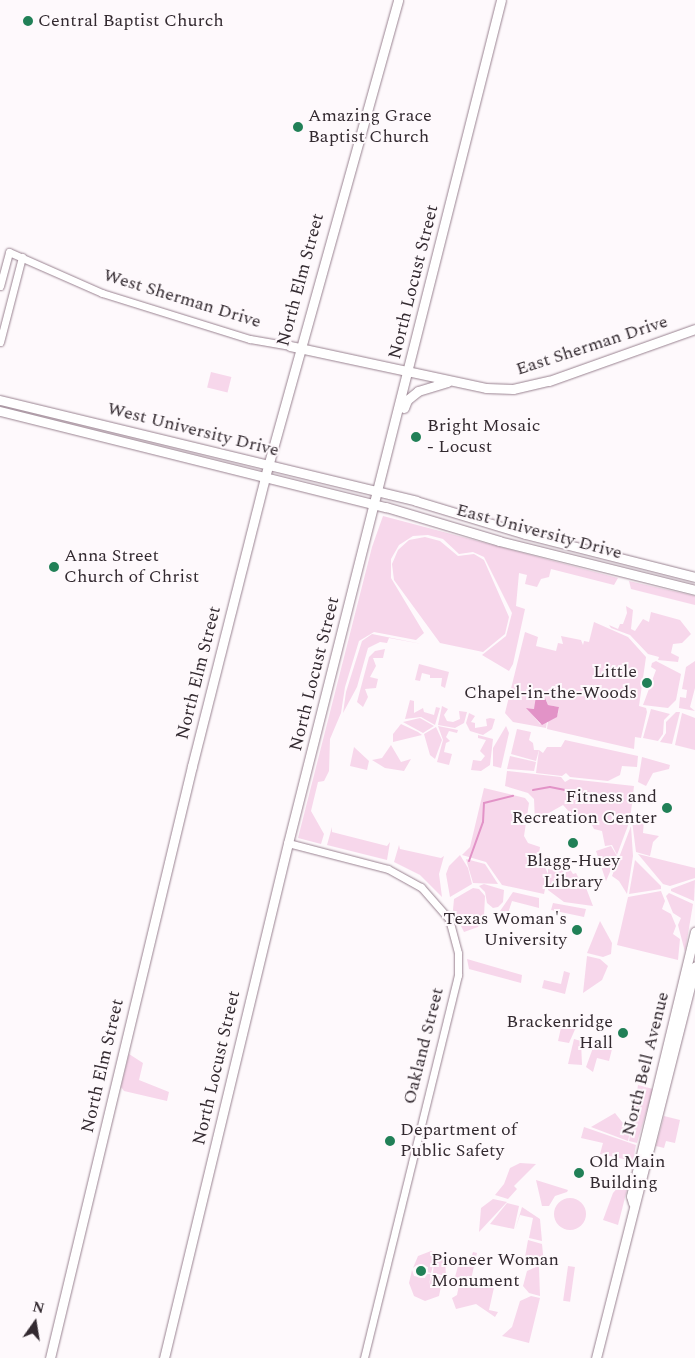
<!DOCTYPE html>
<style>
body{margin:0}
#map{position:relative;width:695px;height:1358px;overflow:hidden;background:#fef9fc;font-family:Spectral,serif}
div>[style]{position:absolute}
.green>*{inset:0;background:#f7d7eb;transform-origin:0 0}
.round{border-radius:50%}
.water>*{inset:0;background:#e293c7}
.stream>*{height:2px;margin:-1px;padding:0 1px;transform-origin:1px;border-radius:1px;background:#e293c7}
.roads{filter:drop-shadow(0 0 1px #998290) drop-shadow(0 0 1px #998290)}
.minor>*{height:7px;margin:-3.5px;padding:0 3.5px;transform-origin:3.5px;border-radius:3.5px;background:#fff}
.major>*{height:9px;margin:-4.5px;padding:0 4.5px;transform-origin:4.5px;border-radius:4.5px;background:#fff}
.dots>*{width:14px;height:14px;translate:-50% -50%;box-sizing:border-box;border:2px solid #fef9fc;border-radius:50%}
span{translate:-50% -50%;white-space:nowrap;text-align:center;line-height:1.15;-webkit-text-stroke:4px #fef9fc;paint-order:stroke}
.poi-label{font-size:18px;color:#332a30}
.left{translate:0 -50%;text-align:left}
.right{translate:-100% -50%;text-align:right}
.street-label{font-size:18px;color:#332a30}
.north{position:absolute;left:10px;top:1298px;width:50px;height:50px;-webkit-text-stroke:4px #fef9fc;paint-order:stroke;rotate:13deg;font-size:14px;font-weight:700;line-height:20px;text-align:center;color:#332a30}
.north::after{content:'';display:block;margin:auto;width:18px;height:22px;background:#332a30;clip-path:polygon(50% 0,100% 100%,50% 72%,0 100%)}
</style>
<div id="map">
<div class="green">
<i style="left:211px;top:372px;width:21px;height:16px;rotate:14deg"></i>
<i style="clip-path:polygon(383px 516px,618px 578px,614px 585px,551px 569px,549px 577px,541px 579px,537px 587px,525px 584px,527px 575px,519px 573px,516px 606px,525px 609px,513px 664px,509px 671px,482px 655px,506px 636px,512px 613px,484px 557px,473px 552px,459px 554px,443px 539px,428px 535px,413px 536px,399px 545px,391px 559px,391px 578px,424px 633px,416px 640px,374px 632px,359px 641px,345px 687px,341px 713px,330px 739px,329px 771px,324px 781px,318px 782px,311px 811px,324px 834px,321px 844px,298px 838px,372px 547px)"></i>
<i style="clip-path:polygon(425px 537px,440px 541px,458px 556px,474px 554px,484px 560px,509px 617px,505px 634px,483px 652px,440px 643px,394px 580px,392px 564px,398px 550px,409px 540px)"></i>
<i style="clip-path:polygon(629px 581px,695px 596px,695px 605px,631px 589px)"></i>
<i style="clip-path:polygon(626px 606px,633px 610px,631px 629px,635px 631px,643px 619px,649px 622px,651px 612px,680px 620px,691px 634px,682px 643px,673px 644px,671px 653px,679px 657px,678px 662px,658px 660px,659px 657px,648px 654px,630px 635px,611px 628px,609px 625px,618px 629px,620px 624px,623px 624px,627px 613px)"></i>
<i style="clip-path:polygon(594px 622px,628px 637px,646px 657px,639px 706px,646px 708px,647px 712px,641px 738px,635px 737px,634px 749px,547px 729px,548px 721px,558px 714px,559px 707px,548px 705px,545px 698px,534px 709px,527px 708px,540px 724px,547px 721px,546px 728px,513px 722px,505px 713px,525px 632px,538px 637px,536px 646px,556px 651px,558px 643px,563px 644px,561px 636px,581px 640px,583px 645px,584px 641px,589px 642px)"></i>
<i style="clip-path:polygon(372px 634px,422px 644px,389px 638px,387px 643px,380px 642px,368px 648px,357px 687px,343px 713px,346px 692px,362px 641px)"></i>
<i style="clip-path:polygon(385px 649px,383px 658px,373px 658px,376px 666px,370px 677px,378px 679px,376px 688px,365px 689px,368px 697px,363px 707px,357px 702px,369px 657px,375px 651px)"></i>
<i style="clip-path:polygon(656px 661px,681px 674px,676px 700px,668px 708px,643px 705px,656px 670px,651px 667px,652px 663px)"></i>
<i style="clip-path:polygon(695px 661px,695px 688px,690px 707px,695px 711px,679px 708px,680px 697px,686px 698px,687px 690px,682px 689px,686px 667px)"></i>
<i style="clip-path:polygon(419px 664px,449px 672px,445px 688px,441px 686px,442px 678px,430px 678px,430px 675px,422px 673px,420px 681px,415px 680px)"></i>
<i style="clip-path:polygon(410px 700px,414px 701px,414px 713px,423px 708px,424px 712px,434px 715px,436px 707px,440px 708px,435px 725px,421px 717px,405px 719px)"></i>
<i style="clip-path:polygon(442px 706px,448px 709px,444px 715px,447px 721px,453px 722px,460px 719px,459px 711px,467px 712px,464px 723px,455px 728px,438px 725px)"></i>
<i style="clip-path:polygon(651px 709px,670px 714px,664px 720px,663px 734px,658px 741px,643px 738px)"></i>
<i style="clip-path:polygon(676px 712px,680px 712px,672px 744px,660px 742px,666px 733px,666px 722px)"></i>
<i style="clip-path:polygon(469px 713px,475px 716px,471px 722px,475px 723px,475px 728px,487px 726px,486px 719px,490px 718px,495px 719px,492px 729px,483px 735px,470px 731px,466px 723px)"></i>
<i style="clip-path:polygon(682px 713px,695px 718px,695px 750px,675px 745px)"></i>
<i style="clip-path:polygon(420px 718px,434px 726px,423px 733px,403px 722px)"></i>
<i style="clip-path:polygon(401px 724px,418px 732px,422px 735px,393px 742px,393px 734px)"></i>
<i style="clip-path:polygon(438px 726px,458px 730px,457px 733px,449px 731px,446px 737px,450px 741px,446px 743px,444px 752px,452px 754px,449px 765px,437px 762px,443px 740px)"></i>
<i style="clip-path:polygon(506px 726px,509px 733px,501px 768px,493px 766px,493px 748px)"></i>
<i style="clip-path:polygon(436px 727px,442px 740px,435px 759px,430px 755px,424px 734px)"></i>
<i style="clip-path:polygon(517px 729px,531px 732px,529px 740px,533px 743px,534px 750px,539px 750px,536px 761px,511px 754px)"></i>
<i style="clip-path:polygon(478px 735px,493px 739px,490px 765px,481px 771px,471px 770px,473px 760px,481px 761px,485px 756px,480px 751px,486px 740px,478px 738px)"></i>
<i style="clip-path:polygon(565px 740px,638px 756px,637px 767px,622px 766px,620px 775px,608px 781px,570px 777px,566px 773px,562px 776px,536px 773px,539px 750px,543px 753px,547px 747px,561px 747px)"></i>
<i style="clip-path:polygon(391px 745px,401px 762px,411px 759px,404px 771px,385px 768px,372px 760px,382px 758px)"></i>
<i style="clip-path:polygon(354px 747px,369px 761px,367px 770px,350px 766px)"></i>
<i style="clip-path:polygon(510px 756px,536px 762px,534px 771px,507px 769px)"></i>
<i style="clip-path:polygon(642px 757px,670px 765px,669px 769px,653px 773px,646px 786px,638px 782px)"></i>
<i style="clip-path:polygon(507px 771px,561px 777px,565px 782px,570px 779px,634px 786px,630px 820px,617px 855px,612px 845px,605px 846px,602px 831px,594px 829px,589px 819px,581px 823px,576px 815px,573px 816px,563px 805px,547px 814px,549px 823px,543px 818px,535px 822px,534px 799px,528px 793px,505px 786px)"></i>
<i style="clip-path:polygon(484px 788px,525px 798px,529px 803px,524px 836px,528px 843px,540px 847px,539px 854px,548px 874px,544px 894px,502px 885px,486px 862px,462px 855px,470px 847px)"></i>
<i style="clip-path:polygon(639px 819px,644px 820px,643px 833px,659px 836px,653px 842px,650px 856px,636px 852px,632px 821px)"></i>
<i style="clip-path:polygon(631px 826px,633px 856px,627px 894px,619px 881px,612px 876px)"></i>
<i style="clip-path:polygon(332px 827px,332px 832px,387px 846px,390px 842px,387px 860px,327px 845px)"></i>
<i style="clip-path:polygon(399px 845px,400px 849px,441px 858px,444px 856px,439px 874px,442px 897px,420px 875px,394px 862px)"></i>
<i style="clip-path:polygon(611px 846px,617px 856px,606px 881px,596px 851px)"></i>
<i style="clip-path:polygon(638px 854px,695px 868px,695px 878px,670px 886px,663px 884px)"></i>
<i style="clip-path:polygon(460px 855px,468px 868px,472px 884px,450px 897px,446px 874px,449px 866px)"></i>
<i style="clip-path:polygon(466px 859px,485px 864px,498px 884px,473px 883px)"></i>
<i style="clip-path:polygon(635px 860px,661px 886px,661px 889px,629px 894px)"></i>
<i style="clip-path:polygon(568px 866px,573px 874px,576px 873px,580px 881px,583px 880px,593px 906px,564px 902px,548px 890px,548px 869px,557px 871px)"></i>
<i style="clip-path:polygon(695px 880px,694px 901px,671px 891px,671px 889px)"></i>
<i style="clip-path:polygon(484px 884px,504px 890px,503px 902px,498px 907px,493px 908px,487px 903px,485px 892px,479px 886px)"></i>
<i style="clip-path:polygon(473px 888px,479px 889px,485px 896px,484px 916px,478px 927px,464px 932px,453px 910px,454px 899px)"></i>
<i style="clip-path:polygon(661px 891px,665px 901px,662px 909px,671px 914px,676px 926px,673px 934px,680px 939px,678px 960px,617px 945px,628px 897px)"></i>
<i style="clip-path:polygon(513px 892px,539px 898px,539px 908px,512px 901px,508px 913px,500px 911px)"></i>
<i style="clip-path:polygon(669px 893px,693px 904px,685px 952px,678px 925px,681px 918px,673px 913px,666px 896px)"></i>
<i style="clip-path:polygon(553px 903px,586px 909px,584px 917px,551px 910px)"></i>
<i style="clip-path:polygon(600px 921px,612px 943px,611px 954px,603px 957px,587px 953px)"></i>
<i style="clip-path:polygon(587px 956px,600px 959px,608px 966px,602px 980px,583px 993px)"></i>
<i style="clip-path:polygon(467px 959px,522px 975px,521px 983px,469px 969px)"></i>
<i style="clip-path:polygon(564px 971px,570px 973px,565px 994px,542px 988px,544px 980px,561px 984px)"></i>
<i style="clip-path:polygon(563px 1019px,577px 1025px,569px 1043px,558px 1041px)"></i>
<i style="clip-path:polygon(574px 1039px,581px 1041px,582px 1065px,568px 1064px)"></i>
<i style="clip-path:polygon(594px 1045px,612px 1049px,609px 1061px,597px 1058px,593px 1072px,586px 1067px)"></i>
<i style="clip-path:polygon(129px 1054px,143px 1063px,139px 1080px,169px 1092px,167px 1101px,124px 1091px,121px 1087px)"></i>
<i style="clip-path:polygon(638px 1085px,653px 1089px,637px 1143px,629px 1141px)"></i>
<i style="clip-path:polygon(615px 1113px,630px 1132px,628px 1141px,591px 1127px)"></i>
<i style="clip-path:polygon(664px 1116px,680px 1120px,675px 1143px,666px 1141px,664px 1148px,656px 1146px)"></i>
<i style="clip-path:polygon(584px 1127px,636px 1145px,633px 1161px,600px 1154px,603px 1143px,581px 1138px)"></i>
<i style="clip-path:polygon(520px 1163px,536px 1164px,514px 1186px,517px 1189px,508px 1199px,495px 1195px,504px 1184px,510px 1168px)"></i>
<i style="clip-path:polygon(536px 1180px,568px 1190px,567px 1192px,555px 1196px,549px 1206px,542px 1206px)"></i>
<i style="clip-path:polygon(620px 1185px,628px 1186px,618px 1225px,603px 1220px,613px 1193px)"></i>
<i class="round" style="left:554px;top:1198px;width:32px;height:32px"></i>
<i style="clip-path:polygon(493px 1199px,507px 1202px,479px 1232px,481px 1208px)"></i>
<i style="clip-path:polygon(507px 1203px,519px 1206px,514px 1229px,490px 1224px)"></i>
<i style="clip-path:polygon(522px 1207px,540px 1219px,542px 1241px,529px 1238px,533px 1218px,520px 1215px,515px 1230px)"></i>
<i style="clip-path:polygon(528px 1240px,542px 1244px,544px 1264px,516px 1258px,525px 1257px)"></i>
<i style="clip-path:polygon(431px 1251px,445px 1259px,446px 1276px,433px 1273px,434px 1262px,431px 1273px,427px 1272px,428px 1267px,417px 1265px,413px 1268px,418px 1256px)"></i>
<i style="clip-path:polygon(473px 1252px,477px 1253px,470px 1284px,483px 1287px,484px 1280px,495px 1283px,489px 1310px,498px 1312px,495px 1317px,476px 1304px,456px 1309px,452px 1298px,457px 1295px,460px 1280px,455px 1277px,458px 1266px,471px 1258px)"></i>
<i style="left:568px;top:1266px;width:7px;height:35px;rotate:8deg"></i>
<i style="clip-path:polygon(536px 1267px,539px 1267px,540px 1296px,529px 1293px,523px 1286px,527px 1271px)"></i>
<i style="clip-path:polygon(412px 1270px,414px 1276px,425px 1278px,426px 1274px,431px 1274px,429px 1285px,432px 1275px,443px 1277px,439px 1296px,425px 1301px,414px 1296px,409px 1283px)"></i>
<i style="clip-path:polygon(531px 1296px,540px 1298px,529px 1343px,502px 1336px,512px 1327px,520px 1301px)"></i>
</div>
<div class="water">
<i style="clip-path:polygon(536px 696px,545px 698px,548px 705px,559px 707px,557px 717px,542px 725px,526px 708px,534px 709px)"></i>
</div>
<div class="stream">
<i style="left:533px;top:790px;width:17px;rotate:-10deg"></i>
<i style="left:550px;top:787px;width:41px;rotate:11.3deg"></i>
<i style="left:469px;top:861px;width:41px;rotate:-70.3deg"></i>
<i style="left:483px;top:822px;width:19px;rotate:-87deg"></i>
<i style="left:484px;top:803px;width:30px;rotate:-14deg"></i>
</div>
<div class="roads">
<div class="minor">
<i style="left:0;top:286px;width:35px;rotate:-75deg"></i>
<i style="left:9px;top:252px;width:102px;rotate:23.8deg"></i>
<i style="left:102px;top:293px;width:155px;rotate:17.3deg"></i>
<i style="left:250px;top:339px;width:41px;rotate:9.9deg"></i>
<i style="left:0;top:342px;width:88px;rotate:-75.5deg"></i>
<i style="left:288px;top:843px;width:103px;rotate:14.6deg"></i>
<i style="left:388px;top:869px;width:38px;rotate:29deg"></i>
<i style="left:421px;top:887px;width:43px;rotate:48.8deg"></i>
<i style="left:449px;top:919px;width:35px;rotate:75deg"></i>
<i style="left:458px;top:953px;width:22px;rotate:90deg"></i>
<i style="left:458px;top:975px;width:394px;rotate:103.8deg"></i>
</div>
<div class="major">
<i style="left:290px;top:346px;width:200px;rotate:12.1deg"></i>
<i style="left:486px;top:388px;width:27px;rotate:2deg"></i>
<i style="left:513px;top:389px;width:37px;rotate:-13deg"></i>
<i style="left:549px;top:381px;width:155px;rotate:-19.6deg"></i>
<i style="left:0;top:400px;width:428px;rotate:13.6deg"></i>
<i style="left:416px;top:501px;width:114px;rotate:16.8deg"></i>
<i style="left:525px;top:534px;width:175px;rotate:14.2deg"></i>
<i style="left:404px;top:408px;width:9px;rotate:-69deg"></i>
<i style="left:407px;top:400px;width:14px;rotate:-39deg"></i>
<i style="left:418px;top:391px;width:31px;rotate:-17deg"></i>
<i style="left:0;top:411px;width:398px;rotate:14deg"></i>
<i style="left:386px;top:507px;width:118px;rotate:16.7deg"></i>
<i style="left:499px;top:541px;width:202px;rotate:14deg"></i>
<i style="left:633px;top:1203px;width:7px;rotate:-106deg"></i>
<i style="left:631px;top:1196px;width:272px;rotate:-76.4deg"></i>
<i style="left:50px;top:1358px;width:609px;rotate:-76.51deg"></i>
<i style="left:192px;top:766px;width:298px;rotate:-75.8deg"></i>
<i style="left:265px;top:477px;width:495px;rotate:-74.4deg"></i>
<i style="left:164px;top:1358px;width:530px;rotate:-76.46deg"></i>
<i style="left:288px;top:843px;width:869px;rotate:-75.82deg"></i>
<i style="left:596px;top:1358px;width:404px;rotate:-75.8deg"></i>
</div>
</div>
<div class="dots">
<i style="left:28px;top:21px;background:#218057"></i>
<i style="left:298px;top:127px;background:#218057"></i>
<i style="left:416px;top:437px;background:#218057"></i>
<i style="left:54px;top:567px;background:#218057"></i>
<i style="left:647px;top:683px;background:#218057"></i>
<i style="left:667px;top:808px;background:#218057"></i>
<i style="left:573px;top:843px;background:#218057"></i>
<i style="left:577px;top:930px;background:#218057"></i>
<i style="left:623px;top:1033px;background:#218057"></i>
<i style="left:390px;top:1141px;background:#218057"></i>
<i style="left:579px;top:1173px;background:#218057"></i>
<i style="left:421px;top:1271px;background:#218057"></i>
</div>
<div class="poi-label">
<span class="left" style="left:38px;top:21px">Central Baptist Church</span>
<span class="left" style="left:308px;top:127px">Amazing Grace<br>Baptist Church</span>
<span class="left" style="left:427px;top:437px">Bright Mosaic<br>- Locust</span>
<span class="left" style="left:64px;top:567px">Anna Street<br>Church of Christ</span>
<span class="right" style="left:637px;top:683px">Little<br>Chapel-in-the-Woods</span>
<span class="right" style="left:657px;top:808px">Fitness and<br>Recreation Center</span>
<span style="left:573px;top:872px">Blagg-Huey<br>Library</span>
<span class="right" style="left:567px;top:930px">Texas Woman's<br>University</span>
<span class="right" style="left:613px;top:1033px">Brackenridge<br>Hall</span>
<span class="left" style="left:400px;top:1141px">Department of<br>Public Safety</span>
<span class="left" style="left:589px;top:1173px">Old Main<br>Building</span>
<span class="left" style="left:431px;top:1271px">Pioneer Woman<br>Monument</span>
</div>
<div class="street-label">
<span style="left:301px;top:280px;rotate:-75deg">North Elm Street</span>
<span style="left:414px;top:282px;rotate:-76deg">North Locust Street</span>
<span style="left:182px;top:299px;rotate:17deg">West Sherman Drive</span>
<span style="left:592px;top:346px;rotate:-18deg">East Sherman Drive</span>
<span style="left:193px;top:430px;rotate:14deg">West University Drive</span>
<span style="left:539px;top:532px;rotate:15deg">East University Drive</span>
<span style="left:199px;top:673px;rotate:-76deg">North Elm Street</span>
<span style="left:315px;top:674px;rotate:-76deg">North Locust Street</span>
<span style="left:424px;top:1046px;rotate:-76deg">Oakland Street</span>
<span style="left:646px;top:1064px;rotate:-76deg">North Bell Avenue</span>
<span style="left:103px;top:1066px;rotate:-77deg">North Elm Street</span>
<span style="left:217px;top:1068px;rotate:-77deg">North Locust Street</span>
</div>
<div class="north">N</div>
</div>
